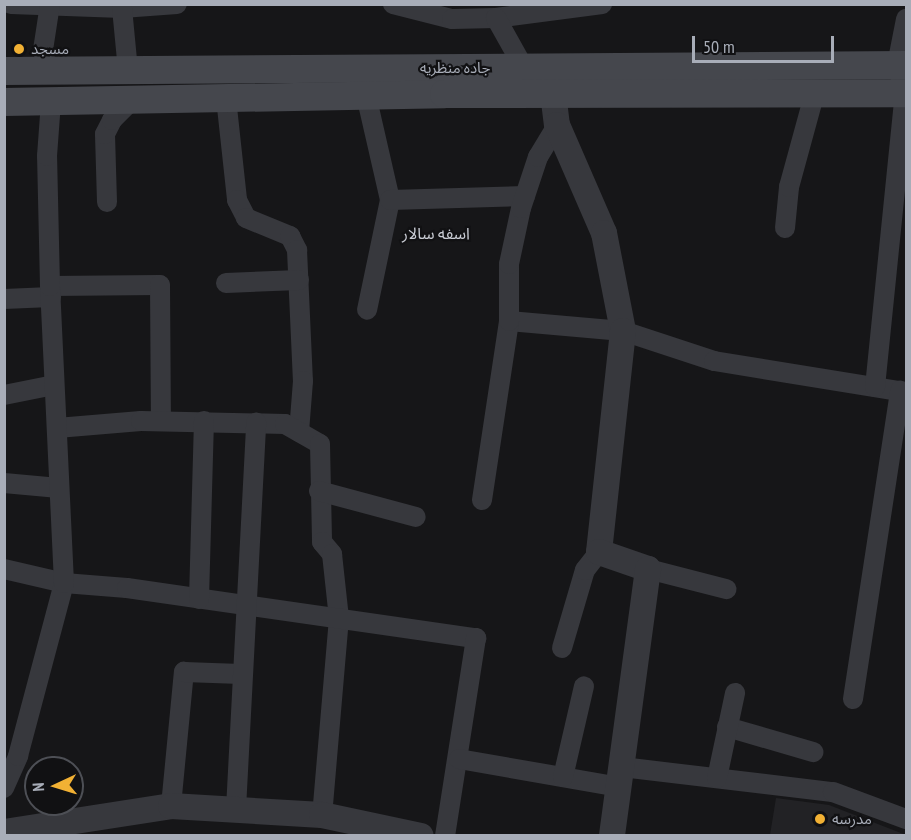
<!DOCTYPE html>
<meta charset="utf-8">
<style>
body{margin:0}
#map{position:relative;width:911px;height:840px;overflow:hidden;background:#161618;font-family:"PT Sans Narrow","Noto Sans Arabic",sans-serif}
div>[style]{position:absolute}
.built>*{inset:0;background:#222225}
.minor>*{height:20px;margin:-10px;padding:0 10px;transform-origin:10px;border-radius:10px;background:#37383d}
.tertiary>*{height:26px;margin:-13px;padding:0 13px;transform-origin:13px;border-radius:13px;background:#37383d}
.secondary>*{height:28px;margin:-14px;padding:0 14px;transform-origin:14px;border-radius:14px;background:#45474d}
.dots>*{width:16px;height:16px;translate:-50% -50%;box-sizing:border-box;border:3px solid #111113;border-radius:50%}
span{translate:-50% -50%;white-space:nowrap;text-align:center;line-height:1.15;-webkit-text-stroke:4.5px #111113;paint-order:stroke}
.poi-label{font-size:15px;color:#a8adb8}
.left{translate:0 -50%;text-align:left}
.street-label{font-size:15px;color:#a8adb8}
.neighbourhood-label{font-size:16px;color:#c9ccd4}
.frame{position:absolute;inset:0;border:6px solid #a8adb8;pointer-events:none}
.north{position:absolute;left:24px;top:756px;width:60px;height:60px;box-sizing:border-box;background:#111113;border:2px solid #4d4f55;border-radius:50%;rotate:266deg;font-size:16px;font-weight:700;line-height:24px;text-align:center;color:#a8adb8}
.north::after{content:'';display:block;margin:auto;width:21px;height:27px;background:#f2b134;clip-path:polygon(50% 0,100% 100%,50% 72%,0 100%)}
.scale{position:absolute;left:692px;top:36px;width:142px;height:27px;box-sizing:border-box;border:3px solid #a8adb8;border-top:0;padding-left:8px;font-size:18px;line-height:21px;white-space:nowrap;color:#a8adb8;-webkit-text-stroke:4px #111113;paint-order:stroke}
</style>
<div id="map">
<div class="built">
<i style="clip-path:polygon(776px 798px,829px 805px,906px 835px,770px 835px)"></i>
</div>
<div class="minor">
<i style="left:11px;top:4px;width:111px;rotate:2.1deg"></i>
<i style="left:122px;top:8px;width:55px;rotate:-4.2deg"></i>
<i style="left:393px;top:4px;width:61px;rotate:14.3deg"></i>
<i style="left:452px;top:19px;width:44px;rotate:-1.3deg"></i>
<i style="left:496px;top:18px;width:107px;rotate:-7.5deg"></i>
<i style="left:122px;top:8px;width:62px;rotate:84.5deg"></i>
<i style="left:496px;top:18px;width:57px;rotate:60.8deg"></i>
<i style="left:47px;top:71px;width:21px;rotate:-101deg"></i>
<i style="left:43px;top:50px;width:47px;rotate:-81.3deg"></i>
<i style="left:366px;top:95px;width:108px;rotate:77.1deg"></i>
<i style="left:390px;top:200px;width:112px;rotate:101.8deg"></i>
<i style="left:226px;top:98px;width:103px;rotate:83.8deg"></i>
<i style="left:237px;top:200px;width:20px;rotate:63deg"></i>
<i style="left:246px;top:218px;width:48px;rotate:22.2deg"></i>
<i style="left:290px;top:236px;width:16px;rotate:63deg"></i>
<i style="left:297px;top:250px;width:131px;rotate:87.4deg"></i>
<i style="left:303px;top:381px;width:51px;rotate:94.5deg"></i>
<i style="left:390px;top:200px;width:135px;rotate:-1.7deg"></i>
<i style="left:107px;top:202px;width:68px;rotate:-91.7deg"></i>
<i style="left:105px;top:134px;width:16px;rotate:-63deg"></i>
<i style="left:112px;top:120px;width:28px;rotate:-45deg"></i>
<i style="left:785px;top:228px;width:41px;rotate:-84.4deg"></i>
<i style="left:789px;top:187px;width:98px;rotate:-74.7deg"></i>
<i style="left:226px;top:283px;width:73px;rotate:-2.4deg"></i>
<i style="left:50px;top:286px;width:110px;rotate:-0.5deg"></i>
<i style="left:160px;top:285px;width:136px;rotate:89.6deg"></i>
<i style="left:4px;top:299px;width:47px;rotate:-2.4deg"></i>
<i style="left:509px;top:321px;width:114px;rotate:5deg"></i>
<i style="left:623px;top:331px;width:96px;rotate:18.2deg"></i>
<i style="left:714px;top:361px;width:194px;rotate:9.2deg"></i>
<i style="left:875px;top:387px;width:296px;rotate:-84.2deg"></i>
<i style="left:905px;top:93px;width:29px;rotate:-106deg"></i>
<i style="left:897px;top:65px;width:47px;rotate:-78.9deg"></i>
<i style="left:4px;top:395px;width:51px;rotate:-11.3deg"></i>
<i style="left:57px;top:428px;width:84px;rotate:-4.8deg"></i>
<i style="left:141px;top:421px;width:144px;rotate:1.2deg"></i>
<i style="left:285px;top:424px;width:40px;rotate:29.7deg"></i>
<i style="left:320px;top:444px;width:98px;rotate:88.8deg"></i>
<i style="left:322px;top:542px;width:16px;rotate:50deg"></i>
<i style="left:332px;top:554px;width:64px;rotate:83.8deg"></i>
<i style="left:339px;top:618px;width:198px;rotate:94.9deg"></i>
<i style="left:4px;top:483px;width:55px;rotate:5.2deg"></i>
<i style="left:319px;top:491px;width:100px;rotate:15deg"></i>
<i style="left:482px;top:500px;width:181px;rotate:-81.4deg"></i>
<i style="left:509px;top:321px;width:57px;rotate:-90deg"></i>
<i style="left:509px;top:264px;width:57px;rotate:-77.9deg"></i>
<i style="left:521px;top:208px;width:54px;rotate:-71.6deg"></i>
<i style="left:538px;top:157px;width:37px;rotate:-59deg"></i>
<i style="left:4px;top:569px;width:62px;rotate:13.1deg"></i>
<i style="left:64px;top:583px;width:63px;rotate:4.5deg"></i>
<i style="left:127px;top:588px;width:353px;rotate:8.2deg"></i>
<i style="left:476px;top:638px;width:200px;rotate:98.9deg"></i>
<i style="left:648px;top:569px;width:81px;rotate:14.4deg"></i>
<i style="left:199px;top:599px;width:178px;rotate:-88.4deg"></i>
<i style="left:562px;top:648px;width:81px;rotate:-73.6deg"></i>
<i style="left:585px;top:570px;width:23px;rotate:-52deg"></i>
<i style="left:853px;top:699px;width:312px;rotate:-81.3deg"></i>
<i style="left:727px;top:727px;width:90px;rotate:16.2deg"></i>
<i style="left:459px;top:759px;width:162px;rotate:9.9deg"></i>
<i style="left:622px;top:767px;width:212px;rotate:6.8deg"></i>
<i style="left:833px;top:792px;width:78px;rotate:20.3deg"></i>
<i style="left:563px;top:777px;width:93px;rotate:-77deg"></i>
<i style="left:717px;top:778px;width:87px;rotate:-78deg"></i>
<i style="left:4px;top:788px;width:35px;rotate:-66deg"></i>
<i style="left:18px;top:756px;width:179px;rotate:-75.1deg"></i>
<i style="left:64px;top:583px;width:297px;rotate:-92.7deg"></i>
<i style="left:50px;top:286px;width:130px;rotate:-91.3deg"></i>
<i style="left:47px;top:156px;width:55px;rotate:-85.8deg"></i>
<i style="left:171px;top:806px;width:135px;rotate:-84.5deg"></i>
<i style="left:184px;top:672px;width:57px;rotate:2deg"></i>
<i style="left:236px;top:809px;width:387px;rotate:-87deg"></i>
</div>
<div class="tertiary">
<i style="left:553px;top:93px;width:32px;rotate:83deg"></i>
<i style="left:557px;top:125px;width:118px;rotate:66.5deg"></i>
<i style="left:604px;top:233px;width:100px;rotate:79deg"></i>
<i style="left:623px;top:331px;width:222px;rotate:96.2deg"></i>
<i style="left:599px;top:552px;width:52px;rotate:19.1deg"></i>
<i style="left:648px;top:569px;width:269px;rotate:97.7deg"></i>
<i style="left:4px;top:832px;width:169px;rotate:-8.8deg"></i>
<i style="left:171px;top:806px;width:151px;rotate:3.4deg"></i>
<i style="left:322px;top:815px;width:101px;rotate:12deg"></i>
</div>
<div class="secondary">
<i style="left:4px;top:71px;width:902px;rotate:-0.38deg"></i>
<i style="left:4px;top:102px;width:440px;rotate:-1deg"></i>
<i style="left:444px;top:94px;width:462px;rotate:-0.1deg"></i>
</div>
<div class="dots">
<i style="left:19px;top:49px;background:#f2b134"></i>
<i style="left:820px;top:819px;background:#f2b134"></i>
</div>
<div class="poi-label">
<span class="left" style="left:31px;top:49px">مسجد</span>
<span class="left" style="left:832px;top:819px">مدرسه</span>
</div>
<div class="street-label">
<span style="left:455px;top:68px">جاده منظریه</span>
</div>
<div class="neighbourhood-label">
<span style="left:436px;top:233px">اسفه سالار</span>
</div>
<div class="frame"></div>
<div class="north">N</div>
<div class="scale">50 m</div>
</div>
